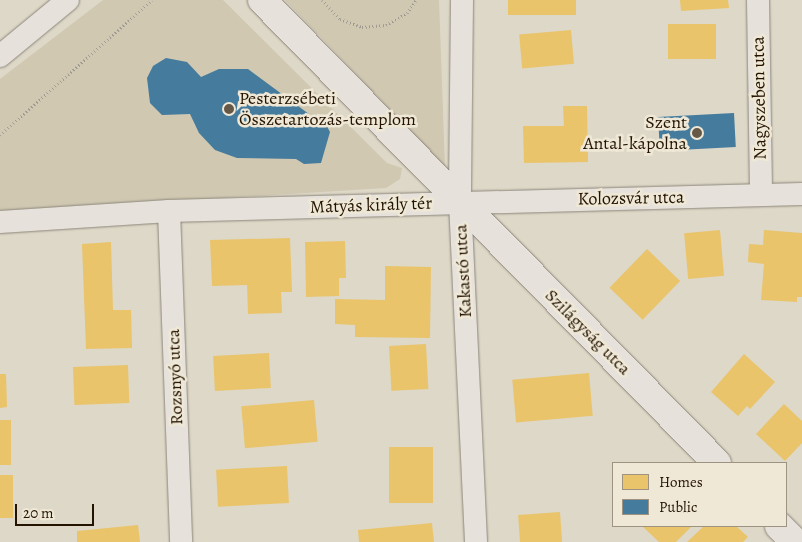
<!DOCTYPE html>
<meta charset="utf-8">
<style>
body{margin:0}
#map{position:relative;width:802px;height:542px;overflow:hidden;background:#ded8c8;font-family:Alegreya,serif}
div>[style]{position:absolute}
.green>*{inset:0;background:#d0c8b1}
.homes>*{inset:0;background:#e9c46a;transform-origin:0 0}
.public>*{inset:0;background:#457b9d;transform-origin:0 0}
.path>*{height:3px;margin-top:-1.5px;transform-origin:0;background:repeating-linear-gradient(90deg,#9f9b93 0 1px,transparent 0 3.5px)}
.roads{filter:drop-shadow(0 0 1px #8c867b) drop-shadow(0 0 1px #8c867b)}
.minor>*{height:22px;margin:-11px;padding:0 11px;transform-origin:11px;border-radius:11px;background:#e6e2db}
.tertiary>*{height:28px;margin:-14px;padding:0 14px;transform-origin:14px;border-radius:14px;background:#e6e2db}
.dots>*{width:14px;height:14px;translate:-50% -50%;box-sizing:border-box;border:2px solid #efe8d6;border-radius:50%}
span{translate:-50% -50%;white-space:nowrap;text-align:center;line-height:1.15;-webkit-text-stroke:5px #efe8d6;paint-order:stroke}
.street-label{font-size:18px;color:#241300}
.poi-label{font-size:18px;color:#241300}
.left{translate:0 -50%;text-align:left}
.right{translate:-100% -50%;text-align:right}
.legend{position:absolute;left:612px;top:462px;width:175px;height:65px;box-sizing:border-box;background:#efe8d6;border:1px solid #9e9380;margin:0;padding:6px 9px;list-style:none;font-size:15px;color:#241300}
.legend li{display:flex;align-items:center;gap:10px;height:25px}
.legend b{width:25px;border:1px solid #9e9380}
.scale{position:absolute;left:15px;top:504px;width:79px;height:22px;box-sizing:border-box;border:2px solid #241300;border-top:0;padding-left:6px;font-size:15px;line-height:18px;white-space:nowrap;color:#241300;-webkit-text-stroke:4px #efe8d6;paint-order:stroke}
</style>
<div id="map">
<div class="green">
<i style="clip-path:polygon(103px 0,223px 0,387px 163px,402px 168px,400px 179px,386px 188px,0 212px,0 79px)"></i>
<i style="clip-path:polygon(285px 0,439px 0,445px 167px)"></i>
</div>
<div class="homes">
<i style="left:508px;top:0;width:68px;height:15px"></i>
<i style="clip-path:polygon(680px 0,728px 0,729px 8px,681px 11px)"></i>
<i style="left:716px;top:24px;width:35px;height:48px;rotate:90deg"></i>
<i style="left:571px;top:30px;width:34px;height:52px;rotate:85deg"></i>
<i style="clip-path:polygon(563px 106px,587px 106px,588px 162px,524px 163px,523px 126px,564px 126px)"></i>
<i style="left:720px;top:230px;width:46px;height:36px;rotate:85deg"></i>
<i style="clip-path:polygon(764px 230px,802px 233px,802px 297px,797px 297px,797px 302px,761px 300px,764px 264px,748px 262px,749px 244px,763px 245px)"></i>
<i style="clip-path:polygon(290px 238px,292px 292px,281px 292px,282px 313px,248px 314px,247px 285px,212px 286px,210px 240px)"></i>
<i style="clip-path:polygon(345px 241px,346px 278px,339px 278px,339px 296px,306px 297px,305px 242px)"></i>
<i style="clip-path:polygon(111px 242px,113px 310px,131px 310px,132px 348px,86px 349px,82px 244px)"></i>
<i style="left:647px;top:249px;width:46px;height:54px;rotate:44deg"></i>
<i style="clip-path:polygon(385px 266px,431px 267px,430px 338px,355px 337px,355px 325px,335px 324px,335px 299px,385px 300px)"></i>
<i style="left:426px;top:344px;width:45px;height:37px;rotate:87deg"></i>
<i style="left:269px;top:353px;width:35px;height:56px;rotate:87deg"></i>
<i style="clip-path:polygon(744px 354px,775px 382px,750px 409px,747px 406px,738px 416px,711px 392px)"></i>
<i style="left:128px;top:365px;width:38px;height:55px;rotate:88deg"></i>
<i style="left:589px;top:373px;width:43px;height:77px;rotate:85deg"></i>
<i style="clip-path:polygon(0 374px,6px 374px,7px 407px,0 408px)"></i>
<i style="left:314px;top:400px;width:42px;height:73px;rotate:85deg"></i>
<i style="clip-path:polygon(784px 404px,802px 421px,802px 443px,785px 461px,756px 434px)"></i>
<i style="left:0;top:420px;width:11px;height:45px"></i>
<i style="left:389px;top:447px;width:44px;height:56px"></i>
<i style="left:287px;top:466px;width:37px;height:71px;rotate:87deg"></i>
<i style="left:0;top:475px;width:13px;height:43px"></i>
<i style="left:560px;top:512px;width:30px;height:42px;rotate:86deg"></i>
<i style="clip-path:polygon(432px 523px,434px 542px,359px 542px,358px 530px)"></i>
<i style="clip-path:polygon(138px 525px,140px 542px,77px 542px,77px 531px)"></i>
<i style="clip-path:polygon(642px 526px,692px 526px,676px 542px,659px 542px)"></i>
<i style="clip-path:polygon(704px 526px,736px 526px,748px 537px,743px 542px,687px 542px)"></i>
</div>
<div class="public">
<i style="clip-path:polygon(166px 58px,187px 62px,201px 77px,219px 69px,248px 69px,313px 117px,323px 119px,330px 132px,321px 163px,304px 164px,296px 159px,237px 158px,215px 150px,199px 133px,190px 114px,162px 115px,150px 103px,147px 78px,153px 66px)"></i>
<i style="left:734px;top:113px;width:34px;height:76px;rotate:87deg"></i>
</div>
<div class="path">
<i style="left:322px;top:0;width:26px;rotate:47deg"></i>
<i style="left:340px;top:19px;width:23px;rotate:20deg"></i>
<i style="left:362px;top:27px;width:24px;rotate:-5deg"></i>
<i style="left:386px;top:25px;width:24px;rotate:-30deg"></i>
<i style="left:407px;top:13px;width:16px;rotate:-55deg"></i>
<i style="left:0;top:135px;width:203px;rotate:-41.6deg"></i>
</div>
<div class="roads">
<div class="minor">
<i style="left:462px;top:0;width:202px;rotate:90.6deg"></i>
<i style="left:460px;top:202px;width:340px;rotate:87.3deg"></i>
<i style="left:758px;top:0;width:195px;rotate:89.1deg"></i>
<i style="left:0;top:56px;width:88px;rotate:-39.5deg"></i>
<i style="left:169px;top:211px;width:331px;rotate:87.9deg"></i>
<i style="left:0;top:222px;width:169px;rotate:-3.7deg"></i>
<i style="left:169px;top:211px;width:633px;rotate:-1.54deg"></i>
</div>
<div class="tertiary">
<i style="left:262px;top:0;width:649px;rotate:45.5deg"></i>
<i style="left:779px;top:526px;width:23px;rotate:45deg"></i>
</div>
</div>
<div class="dots">
<i style="left:229px;top:109px;background:#655846"></i>
<i style="left:697px;top:133px;background:#655846"></i>
</div>
<div class="street-label">
<span style="left:759px;top:98px;rotate:-91deg">Nagyszeben utca</span>
<span style="left:631px;top:198px;rotate:-1deg">Kolozsvár utca</span>
<span style="left:371px;top:205px;rotate:-2deg">Mátyás király tér</span>
<span style="left:463px;top:271px;rotate:-93deg">Kakastó utca</span>
<span style="left:588px;top:332px;rotate:45deg">Szilágyság utca</span>
<span style="left:175px;top:377px;rotate:-92deg">Rozsnyó utca</span>
</div>
<div class="poi-label">
<span class="left" style="left:239px;top:109px">Pesterzsébeti<br>Összetartozás-templom</span>
<span class="right" style="left:687px;top:133px">Szent<br>Antal-kápolna</span>
</div>
<ul class="legend">
<li><b style="height:14px;background:#e9c46a"></b>Homes</li>
<li><b style="height:14px;background:#457b9d"></b>Public</li>
</ul>
<div class="scale">20 m</div>
</div>
